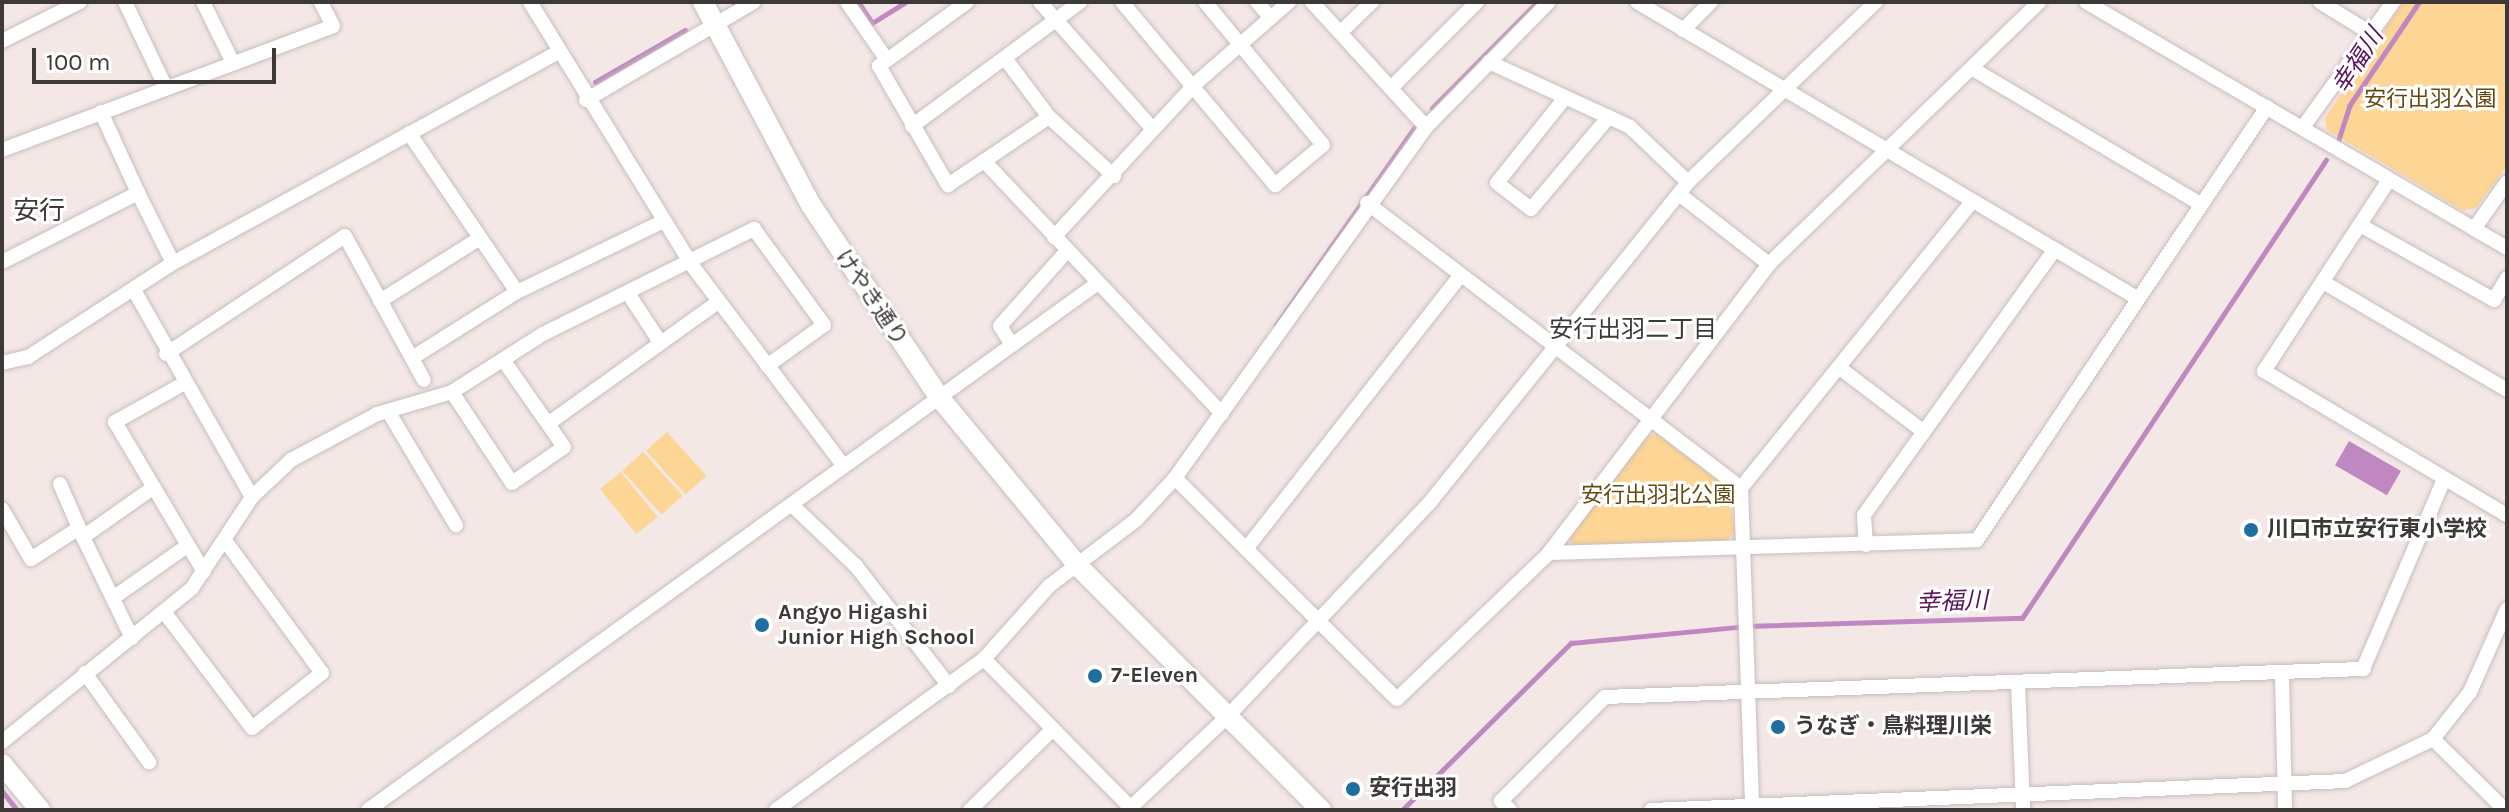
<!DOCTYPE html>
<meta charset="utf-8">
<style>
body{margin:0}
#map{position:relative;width:2509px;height:812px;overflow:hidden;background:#f4e8e7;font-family:Karla,"Noto Sans JP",sans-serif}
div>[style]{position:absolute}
.green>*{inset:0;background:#fdd595;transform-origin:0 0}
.water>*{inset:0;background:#c088c1;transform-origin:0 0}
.stream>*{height:5px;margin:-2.5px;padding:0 2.5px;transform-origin:2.5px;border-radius:2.5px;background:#c088c1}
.roads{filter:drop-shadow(0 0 2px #c8bdbc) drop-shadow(0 0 2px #c8bdbc)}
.street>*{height:14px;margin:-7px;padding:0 7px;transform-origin:7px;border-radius:7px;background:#fff}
.secondary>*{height:20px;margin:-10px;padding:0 10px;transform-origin:10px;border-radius:10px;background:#fff}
.dots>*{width:22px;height:22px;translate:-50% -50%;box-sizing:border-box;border:4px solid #fff;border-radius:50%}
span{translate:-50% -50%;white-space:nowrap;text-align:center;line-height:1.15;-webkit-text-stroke:6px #fff;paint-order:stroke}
.park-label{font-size:22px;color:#664811}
.street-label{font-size:22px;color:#3d3938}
.poi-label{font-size:22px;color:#3d3938;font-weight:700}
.left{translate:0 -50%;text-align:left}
.water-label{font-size:24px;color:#58145b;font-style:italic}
.neighbourhood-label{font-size:24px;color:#3d3938}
.quarter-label{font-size:26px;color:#3d3938}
.frame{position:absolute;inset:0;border:4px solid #3d3938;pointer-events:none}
.scale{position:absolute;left:32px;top:48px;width:244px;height:36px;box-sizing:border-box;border:4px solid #3d3938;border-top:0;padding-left:10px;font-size:24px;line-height:28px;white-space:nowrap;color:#3d3938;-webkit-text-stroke:6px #fff;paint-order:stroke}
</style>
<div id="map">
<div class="green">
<i style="clip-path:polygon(2403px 2px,2507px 2px,2507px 166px,2476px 208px,2462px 210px,2327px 130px,2325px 118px)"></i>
<i style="left:667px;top:432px;width:59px;height:28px;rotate:48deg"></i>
<i style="clip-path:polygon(1657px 434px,1728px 488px,1735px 532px,1726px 541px,1574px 546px,1567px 536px,1645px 436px)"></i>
<i style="left:643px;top:452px;width:59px;height:28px;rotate:48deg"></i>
<i style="left:621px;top:472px;width:58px;height:27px;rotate:51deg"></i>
</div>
<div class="water">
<i style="left:2349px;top:441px;width:60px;height:28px;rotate:30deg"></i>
</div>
<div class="stream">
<i style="left:858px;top:2px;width:25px;rotate:56deg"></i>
<i style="left:872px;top:23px;width:39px;rotate:-32deg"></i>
<i style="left:734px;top:3px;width:1px;rotate:-45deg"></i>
<i style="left:595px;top:82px;width:104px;rotate:-30deg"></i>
<i style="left:1432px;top:108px;width:149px;rotate:-45.3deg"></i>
<i style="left:2337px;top:144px;width:40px;rotate:-72deg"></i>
<i style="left:2349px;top:106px;width:125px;rotate:-56.1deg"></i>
<i style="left:1276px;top:325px;width:241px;rotate:-55deg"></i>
<i style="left:2px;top:791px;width:24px;rotate:52deg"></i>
<i style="left:1402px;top:810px;width:238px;rotate:-44.7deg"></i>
<i style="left:1571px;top:643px;width:176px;rotate:-5.5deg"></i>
<i style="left:1746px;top:626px;width:276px;rotate:-1.7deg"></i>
<i style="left:2022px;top:618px;width:550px;rotate:-56.43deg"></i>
</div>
<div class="roads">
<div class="street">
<i style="left:125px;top:2px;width:95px;rotate:64.5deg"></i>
<i style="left:203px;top:2px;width:68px;rotate:63.8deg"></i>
<i style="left:530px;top:2px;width:308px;rotate:58.4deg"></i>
<i style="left:691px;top:264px;width:253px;rotate:52.9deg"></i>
<i style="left:847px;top:2px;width:70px;rotate:55.4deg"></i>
<i style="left:967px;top:2px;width:109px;rotate:144deg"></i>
<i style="left:879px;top:66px;width:138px;rotate:59.9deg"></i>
<i style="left:948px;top:185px;width:43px;rotate:-33.7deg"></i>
<i style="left:984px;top:161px;width:347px;rotate:46.7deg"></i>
<i style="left:1040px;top:2px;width:169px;rotate:48.4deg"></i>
<i style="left:1122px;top:2px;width:239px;rotate:50.1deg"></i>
<i style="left:1275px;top:185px;width:62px;rotate:-39.8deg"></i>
<i style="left:1323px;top:145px;width:185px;rotate:-129.5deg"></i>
<i style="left:1257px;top:2px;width:20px;rotate:49deg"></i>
<i style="left:1312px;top:2px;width:169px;rotate:47.6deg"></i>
<i style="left:1637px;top:2px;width:581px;rotate:30.63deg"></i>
<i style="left:2086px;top:2px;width:488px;rotate:30.3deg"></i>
<i style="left:2320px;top:2px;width:61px;rotate:31.6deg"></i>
<i style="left:1683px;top:30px;width:40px;rotate:-45deg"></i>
<i style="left:1342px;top:31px;width:42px;rotate:-44deg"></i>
<i style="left:2px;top:41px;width:87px;rotate:-26.6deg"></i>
<i style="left:1007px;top:61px;width:70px;rotate:53.1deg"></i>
<i style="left:1489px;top:62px;width:155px;rotate:24.7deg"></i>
<i style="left:1630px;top:127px;width:80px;rotate:43.5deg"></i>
<i style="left:1973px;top:69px;width:263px;rotate:30.7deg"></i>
<i style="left:1391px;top:88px;width:122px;rotate:-45deg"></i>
<i style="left:1564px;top:99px;width:107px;rotate:128.6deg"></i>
<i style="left:1497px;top:183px;width:43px;rotate:37.4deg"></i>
<i style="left:1531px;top:209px;width:118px;rotate:-49.8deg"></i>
<i style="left:586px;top:100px;width:194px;rotate:-30.3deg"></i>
<i style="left:101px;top:112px;width:89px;rotate:65.4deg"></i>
<i style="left:912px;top:126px;width:209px;rotate:-36.4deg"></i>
<i style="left:2303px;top:127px;width:154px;rotate:-54.2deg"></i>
<i style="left:409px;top:133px;width:192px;rotate:55.8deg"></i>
<i style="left:2px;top:150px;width:353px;rotate:-20.5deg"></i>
<i style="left:333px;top:26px;width:27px;rotate:-117deg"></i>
<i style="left:984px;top:161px;width:78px;rotate:-34.1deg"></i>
<i style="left:1049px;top:117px;width:88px;rotate:42.2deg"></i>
<i style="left:2387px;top:183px;width:225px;rotate:123.2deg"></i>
<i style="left:2264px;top:371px;width:282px;rotate:30.7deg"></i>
<i style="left:1679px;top:194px;width:114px;rotate:37.9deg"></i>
<i style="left:1367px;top:203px;width:470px;rotate:37.3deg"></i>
<i style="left:1741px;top:488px;width:316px;rotate:88deg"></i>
<i style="left:2360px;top:225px;width:154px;rotate:29.2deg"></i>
<i style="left:2494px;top:300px;width:26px;rotate:-59deg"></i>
<i style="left:2474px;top:229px;width:57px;rotate:-54.9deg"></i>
<i style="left:1054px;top:237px;width:208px;rotate:-47.3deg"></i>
<i style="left:1195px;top:84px;width:125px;rotate:-41.1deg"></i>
<i style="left:2px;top:262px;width:153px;rotate:-26.9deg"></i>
<i style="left:138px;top:193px;width:78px;rotate:63.4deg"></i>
<i style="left:2323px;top:282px;width:213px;rotate:30.4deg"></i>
<i style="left:135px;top:292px;width:236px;rotate:60.3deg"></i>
<i style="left:628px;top:293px;width:59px;rotate:56.9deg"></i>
<i style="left:380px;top:301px;width:118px;rotate:-32.2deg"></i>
<i style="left:1012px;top:345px;width:22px;rotate:-122deg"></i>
<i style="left:1000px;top:326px;width:101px;rotate:-48.2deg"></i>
<i style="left:166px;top:354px;width:214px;rotate:-33.4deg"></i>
<i style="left:345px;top:236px;width:164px;rotate:61.3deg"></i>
<i style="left:412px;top:358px;width:124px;rotate:-32.2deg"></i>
<i style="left:517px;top:292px;width:163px;rotate:-25.8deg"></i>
<i style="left:2px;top:363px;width:27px;rotate:-13deg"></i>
<i style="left:28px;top:357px;width:173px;rotate:-33deg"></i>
<i style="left:173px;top:263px;width:439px;rotate:-28.7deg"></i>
<i style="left:1841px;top:369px;width:104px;rotate:37.2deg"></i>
<i style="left:181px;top:385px;width:76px;rotate:150.7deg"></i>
<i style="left:115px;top:422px;width:174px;rotate:59.3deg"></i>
<i style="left:452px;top:392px;width:109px;rotate:56.6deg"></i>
<i style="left:512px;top:483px;width:63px;rotate:-34.7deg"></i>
<i style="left:564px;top:447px;width:105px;rotate:-124.9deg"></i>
<i style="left:388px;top:411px;width:133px;rotate:59.2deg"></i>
<i style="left:549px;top:423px;width:208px;rotate:-35.6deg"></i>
<i style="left:1175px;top:478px;width:313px;rotate:44.9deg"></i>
<i style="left:1397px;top:699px;width:211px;rotate:-43.8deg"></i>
<i style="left:1549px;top:553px;width:363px;rotate:-52.7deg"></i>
<i style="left:1769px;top:264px;width:376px;rotate:-44.1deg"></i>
<i style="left:60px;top:484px;width:58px;rotate:66.5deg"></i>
<i style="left:1741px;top:488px;width:368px;rotate:-51.1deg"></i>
<i style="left:793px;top:506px;width:87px;rotate:43.6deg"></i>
<i style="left:856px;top:566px;width:152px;rotate:52.2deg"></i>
<i style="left:2px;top:509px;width:58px;rotate:59.9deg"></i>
<i style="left:31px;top:559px;width:57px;rotate:-32.9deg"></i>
<i style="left:1866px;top:545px;width:30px;rotate:-94deg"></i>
<i style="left:1864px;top:515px;width:327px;rotate:-54.3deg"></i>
<i style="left:1246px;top:549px;width:348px;rotate:-51.9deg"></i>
<i style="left:1549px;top:553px;width:428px;rotate:-1.7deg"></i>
<i style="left:1977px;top:540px;width:521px;rotate:-56.19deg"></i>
<i style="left:113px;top:598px;width:90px;rotate:-35.1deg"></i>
<i style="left:165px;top:613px;width:144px;rotate:52.9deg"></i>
<i style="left:252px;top:728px;width:89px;rotate:-38.2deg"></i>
<i style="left:322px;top:673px;width:161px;rotate:-126.2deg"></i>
<i style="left:132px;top:638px;width:112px;rotate:-115.9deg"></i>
<i style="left:83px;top:537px;width:83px;rotate:-35.2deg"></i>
<i style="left:984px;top:659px;width:98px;rotate:45.4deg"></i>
<i style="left:85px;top:673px;width:110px;rotate:54.3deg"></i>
<i style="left:2282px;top:675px;width:135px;rotate:88.7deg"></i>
<i style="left:2018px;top:683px;width:127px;rotate:87.7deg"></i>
<i style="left:2433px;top:739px;width:101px;rotate:44.6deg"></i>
<i style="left:2px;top:742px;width:245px;rotate:-39deg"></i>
<i style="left:192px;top:588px;width:109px;rotate:-56.6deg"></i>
<i style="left:252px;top:497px;width:54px;rotate:-43.5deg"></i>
<i style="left:291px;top:460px;width:98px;rotate:-28.1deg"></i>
<i style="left:377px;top:414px;width:78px;rotate:-16.3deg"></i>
<i style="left:452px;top:392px;width:108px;rotate:-32.5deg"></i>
<i style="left:543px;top:334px;width:236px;rotate:-26.5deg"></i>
<i style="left:754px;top:229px;width:119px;rotate:53.9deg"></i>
<i style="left:824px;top:325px;width:70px;rotate:144.3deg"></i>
<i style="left:368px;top:810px;width:897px;rotate:-35.83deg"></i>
<i style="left:776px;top:810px;width:257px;rotate:-36deg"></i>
<i style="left:984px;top:659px;width:98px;rotate:-48.3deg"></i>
<i style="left:1049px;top:586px;width:109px;rotate:-37.2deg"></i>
<i style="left:1136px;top:520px;width:57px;rotate:-47.1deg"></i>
<i style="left:1175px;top:478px;width:432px;rotate:-54.4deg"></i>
<i style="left:1426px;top:127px;width:175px;rotate:-45.5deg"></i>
<i style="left:970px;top:810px;width:116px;rotate:-44.3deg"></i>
<i style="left:1053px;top:729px;width:114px;rotate:45.4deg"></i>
<i style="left:1128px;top:810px;width:137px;rotate:-43.2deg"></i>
<i style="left:1228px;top:716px;width:296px;rotate:-46.6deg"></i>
<i style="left:1431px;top:501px;width:410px;rotate:-51.1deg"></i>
<i style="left:1688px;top:182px;width:260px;rotate:-43.8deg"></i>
<i style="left:1510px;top:810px;width:13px;rotate:-135deg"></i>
<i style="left:1501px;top:801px;width:147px;rotate:-45deg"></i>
<i style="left:1605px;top:697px;width:759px;rotate:-2.12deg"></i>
<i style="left:2363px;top:669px;width:207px;rotate:-66.9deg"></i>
<i style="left:1651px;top:810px;width:695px;rotate:-2.39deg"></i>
<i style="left:2345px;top:781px;width:98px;rotate:-25.5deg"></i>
<i style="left:2433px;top:739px;width:60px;rotate:-51.8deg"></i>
<i style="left:2470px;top:692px;width:91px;rotate:-66deg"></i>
</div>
<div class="secondary">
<i style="left:703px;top:2px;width:230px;rotate:62deg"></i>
<i style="left:811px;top:205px;width:231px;rotate:56.3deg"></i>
<i style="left:939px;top:397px;width:220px;rotate:50.5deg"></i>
<i style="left:1079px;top:567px;width:343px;rotate:45.1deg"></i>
<i style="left:2px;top:764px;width:60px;rotate:50.4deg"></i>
</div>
</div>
<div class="dots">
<i style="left:2251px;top:530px;background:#1e6ea0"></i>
<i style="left:762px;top:625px;background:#1e6ea0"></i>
<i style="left:1095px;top:676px;background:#1e6ea0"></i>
<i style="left:1778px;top:727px;background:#1e6ea0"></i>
<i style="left:1353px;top:789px;background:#1e6ea0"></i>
</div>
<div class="park-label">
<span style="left:2430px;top:100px">安行出羽公園</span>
<span style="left:1658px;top:496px">安行出羽北公園</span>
</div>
<div class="street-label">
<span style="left:871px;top:298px;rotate:56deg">けやき通り</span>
</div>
<div class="poi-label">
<span class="left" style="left:2267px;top:530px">川口市立安行東小学校</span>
<span class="left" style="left:778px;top:625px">Angyo Higashi<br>Junior High School</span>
<span class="left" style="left:1111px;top:676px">7-Eleven</span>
<span class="left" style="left:1794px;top:727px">うなぎ・鳥料理川栄</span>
<span class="left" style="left:1369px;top:789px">安行出羽</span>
</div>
<div class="water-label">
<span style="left:2358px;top:61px;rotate:-57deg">幸福川</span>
<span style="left:1952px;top:602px;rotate:-2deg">幸福川</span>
</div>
<div class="neighbourhood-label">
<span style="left:1633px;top:330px">安行出羽二丁目</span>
</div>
<div class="quarter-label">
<span style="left:39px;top:211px">安行</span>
</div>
<div class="frame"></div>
<div class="scale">100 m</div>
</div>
